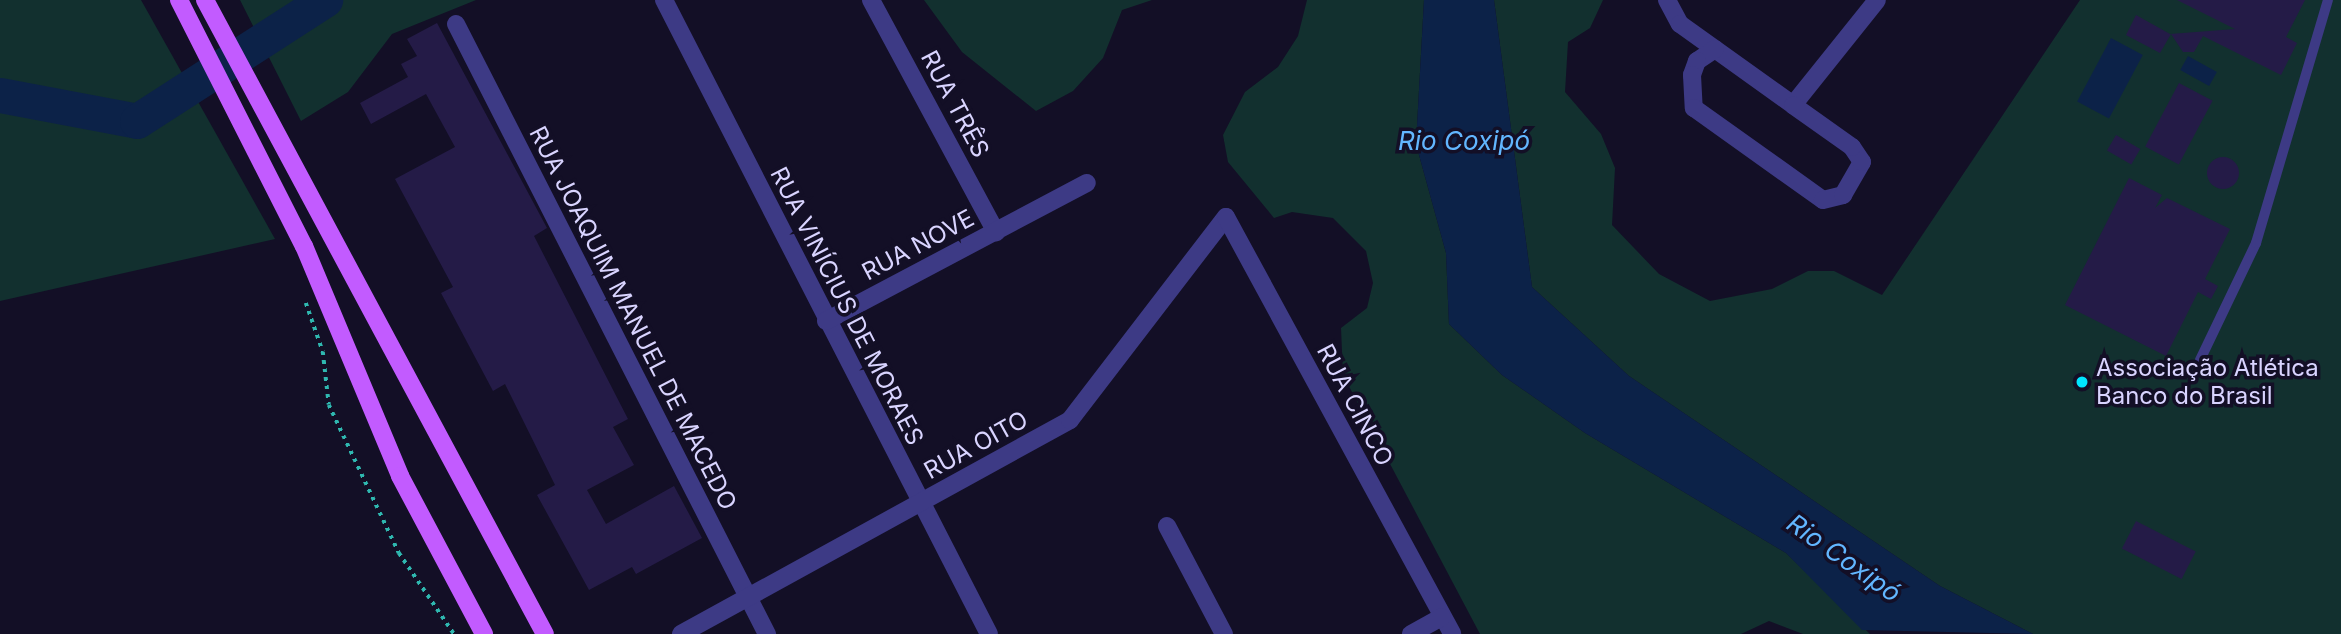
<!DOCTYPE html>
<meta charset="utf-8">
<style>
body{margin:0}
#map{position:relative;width:2341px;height:634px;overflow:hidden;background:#130f26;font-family:Inter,sans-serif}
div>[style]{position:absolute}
.green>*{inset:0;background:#12302f}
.water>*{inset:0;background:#0c2248;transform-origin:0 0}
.river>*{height:35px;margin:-17.5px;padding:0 17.5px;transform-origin:17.5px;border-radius:17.5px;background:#0c2248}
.building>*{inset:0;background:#241b47;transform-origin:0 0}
.round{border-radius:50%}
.path>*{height:3.5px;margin-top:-1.75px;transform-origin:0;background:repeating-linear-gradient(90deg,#2fb8b0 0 3.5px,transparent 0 8.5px)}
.service>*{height:10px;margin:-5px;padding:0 5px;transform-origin:5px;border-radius:5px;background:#3d3a85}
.minor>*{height:18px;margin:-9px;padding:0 9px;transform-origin:9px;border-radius:9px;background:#3d3a85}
.primary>*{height:18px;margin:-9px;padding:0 9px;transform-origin:9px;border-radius:9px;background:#c25bff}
.dots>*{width:19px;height:19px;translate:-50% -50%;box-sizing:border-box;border:4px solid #130f26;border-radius:50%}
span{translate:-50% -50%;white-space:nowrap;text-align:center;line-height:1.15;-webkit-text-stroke:7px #130f26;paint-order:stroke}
.street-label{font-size:24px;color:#d9d4ff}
.poi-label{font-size:24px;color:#d9d4ff}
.left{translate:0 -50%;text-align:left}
.water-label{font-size:26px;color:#62b6ff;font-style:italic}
</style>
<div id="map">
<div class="green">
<i style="clip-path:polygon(0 0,141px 0,275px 239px,0 301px)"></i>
<i style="clip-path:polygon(240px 0,476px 0,392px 34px,348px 92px,301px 121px)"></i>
<i style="clip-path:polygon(924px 0,1152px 0,1122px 10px,1103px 58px,1073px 91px,1036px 111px,962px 52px)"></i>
<i style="clip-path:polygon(1307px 0,1424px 0,1416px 144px,1446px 253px,1449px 324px,1502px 375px,1585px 433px,1786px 553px,1870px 634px,1803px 634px,1769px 621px,1741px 634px,1480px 634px,1343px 375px,1341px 328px,1367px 308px,1373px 283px,1366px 251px,1333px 218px,1292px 212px,1274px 218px,1228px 162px,1223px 135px,1245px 92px,1278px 67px,1298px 36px)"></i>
<i style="clip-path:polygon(1494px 0,1603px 0,1590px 28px,1568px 42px,1565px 92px,1601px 134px,1615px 168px,1612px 225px,1659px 274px,1710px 301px,1772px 289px,1808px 271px,1834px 271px,1882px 295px,2080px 0,2341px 0,2341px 634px,2033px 634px,1940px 586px,1629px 376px,1532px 287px)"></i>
</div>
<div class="water">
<i style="clip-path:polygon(1424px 0,1494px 0,1532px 287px,1629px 376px,1940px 586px,2033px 634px,1862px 630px,1786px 553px,1585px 433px,1502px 375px,1449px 324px,1446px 253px,1416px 144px)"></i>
<i style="left:2111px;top:38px;width:36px;height:72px;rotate:28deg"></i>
<i style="left:2188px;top:56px;width:33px;height:16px;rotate:29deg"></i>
</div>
<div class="river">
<i style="left:0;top:95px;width:139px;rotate:10.7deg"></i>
<i style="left:137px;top:121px;width:224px;rotate:-32.8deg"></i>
</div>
<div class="building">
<i style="clip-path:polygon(2177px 0,2305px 0,2286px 37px,2297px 43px,2281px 75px,2203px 36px,2194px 52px,2183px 52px,2171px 34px,2160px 53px,2126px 35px,2136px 15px,2170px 34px,2235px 29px)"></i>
<i style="clip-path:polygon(437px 23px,547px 228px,534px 236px,628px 419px,613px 427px,634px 465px,587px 490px,606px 524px,674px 486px,702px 538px,636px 574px,632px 567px,589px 590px,537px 495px,555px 485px,505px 384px,493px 391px,441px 293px,453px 287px,395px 179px,455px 147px,426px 94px,371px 124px,360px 103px,408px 77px,401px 64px,417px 56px,407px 39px)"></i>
<i style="left:2179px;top:83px;width:38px;height:72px;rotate:28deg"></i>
<i style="left:2116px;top:135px;width:28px;height:18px;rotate:30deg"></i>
<i class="round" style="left:2207px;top:157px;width:32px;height:32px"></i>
<i style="clip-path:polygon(2129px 178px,2162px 195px,2155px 208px,2167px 198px,2230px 229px,2205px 279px,2218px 286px,2211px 299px,2198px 292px,2166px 356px,2065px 305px)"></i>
<i style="left:2136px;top:521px;width:67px;height:31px;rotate:27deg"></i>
</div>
<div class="path">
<i style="left:306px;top:303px;width:52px;rotate:70.9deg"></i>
<i style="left:323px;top:352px;width:53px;rotate:83.5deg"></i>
<i style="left:329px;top:405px;width:164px;rotate:64.7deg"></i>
<i style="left:399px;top:553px;width:98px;rotate:55.8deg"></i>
</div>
<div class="service">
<i style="left:2200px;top:360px;width:130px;rotate:-64.4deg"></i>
<i style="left:2256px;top:243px;width:253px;rotate:-73.5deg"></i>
</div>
<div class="minor">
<i style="left:664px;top:0;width:712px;rotate:62.86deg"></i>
<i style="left:871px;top:0;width:264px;rotate:61.7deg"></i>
<i style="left:1667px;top:0;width:27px;rotate:62deg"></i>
<i style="left:1680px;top:24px;width:139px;rotate:35.6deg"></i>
<i style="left:1793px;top:105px;width:134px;rotate:-51.3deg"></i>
<i style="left:456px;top:24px;width:685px;rotate:62.99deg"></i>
<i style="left:1715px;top:49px;width:22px;rotate:146deg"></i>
<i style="left:1697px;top:61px;width:15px;rotate:110deg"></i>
<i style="left:1692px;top:75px;width:33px;rotate:87deg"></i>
<i style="left:1694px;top:108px;width:158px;rotate:35.5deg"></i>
<i style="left:1823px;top:200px;width:21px;rotate:-14deg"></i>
<i style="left:1843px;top:195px;width:38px;rotate:-60deg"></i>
<i style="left:1862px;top:162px;width:18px;rotate:-124deg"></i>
<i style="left:1852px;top:147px;width:72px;rotate:-144.6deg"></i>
<i style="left:826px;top:321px;width:295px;rotate:-27.9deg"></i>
<i style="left:1167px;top:526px;width:122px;rotate:62.2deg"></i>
<i style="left:681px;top:634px;width:444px;rotate:-28.8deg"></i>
<i style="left:1070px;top:420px;width:256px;rotate:-52.5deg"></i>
<i style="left:1226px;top:217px;width:474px;rotate:61.5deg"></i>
<i style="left:1411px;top:634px;width:35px;rotate:-29deg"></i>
</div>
<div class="primary">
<i style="left:179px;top:0;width:276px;rotate:63.1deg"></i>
<i style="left:304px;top:246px;width:249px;rotate:67.3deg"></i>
<i style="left:400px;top:476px;width:179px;rotate:62deg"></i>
<i style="left:205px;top:0;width:719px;rotate:61.8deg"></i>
</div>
<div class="dots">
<i style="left:2082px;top:382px;background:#00e5ff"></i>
</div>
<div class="street-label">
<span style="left:955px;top:104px;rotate:62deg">RUA TRÊS</span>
<span style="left:918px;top:245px;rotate:-28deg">RUA NOVE</span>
<span style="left:847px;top:306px;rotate:63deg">RUA VINÍCIUS DE MORAES</span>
<span style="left:633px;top:318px;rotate:63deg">RUA JOAQUIM MANUEL DE MACEDO</span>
<span style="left:1355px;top:405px;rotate:62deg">RUA CINCO</span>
<span style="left:976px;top:445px;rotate:-29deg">RUA OITO</span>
</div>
<div class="poi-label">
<span class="left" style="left:2096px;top:382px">Associação Atlética<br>Banco do Brasil</span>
</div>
<div class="water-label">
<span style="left:1464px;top:141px">Rio Coxipó</span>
<span style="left:1844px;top:558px;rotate:35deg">Rio Coxipó</span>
</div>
</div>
